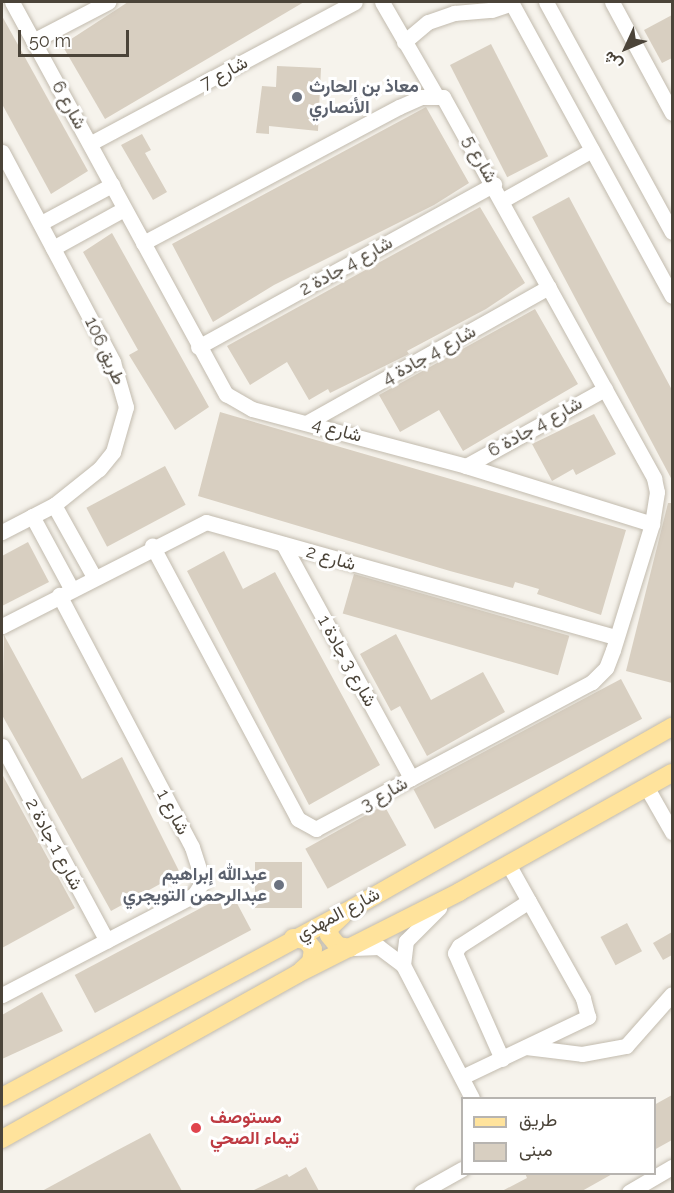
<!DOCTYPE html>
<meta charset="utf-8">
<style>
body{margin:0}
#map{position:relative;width:674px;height:1193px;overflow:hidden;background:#f6f3ec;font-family:Raleway,Vazirmatn,sans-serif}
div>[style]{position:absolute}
.building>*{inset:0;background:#d8cfc1;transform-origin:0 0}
.roads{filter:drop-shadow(0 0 2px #c2bbae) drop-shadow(0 0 2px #c2bbae)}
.minor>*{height:15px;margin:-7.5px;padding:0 7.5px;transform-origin:7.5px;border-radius:7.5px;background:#fff}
.major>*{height:18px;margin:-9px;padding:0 9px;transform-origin:9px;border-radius:9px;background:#ffe39c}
.dots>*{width:16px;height:16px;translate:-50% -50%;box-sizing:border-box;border:3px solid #fff;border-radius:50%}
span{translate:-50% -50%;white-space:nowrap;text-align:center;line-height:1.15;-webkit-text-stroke:6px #fff;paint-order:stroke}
.street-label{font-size:18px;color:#4b4439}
.worship-label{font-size:18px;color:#5b616d;font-weight:700}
.left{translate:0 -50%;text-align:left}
.right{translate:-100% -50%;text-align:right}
.health-label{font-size:18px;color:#be3a42;font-weight:700}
.frame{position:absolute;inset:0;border:3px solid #4b4439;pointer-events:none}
.legend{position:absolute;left:461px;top:1097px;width:195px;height:78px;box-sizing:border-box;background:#fff;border:2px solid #b7b4b0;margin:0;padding:8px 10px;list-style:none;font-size:18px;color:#4b4439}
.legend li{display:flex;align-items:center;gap:12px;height:30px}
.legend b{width:30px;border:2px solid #b7b4b0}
.north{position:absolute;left:596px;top:18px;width:60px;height:60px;-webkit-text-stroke:4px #fff;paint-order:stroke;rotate:226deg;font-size:16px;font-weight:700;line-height:24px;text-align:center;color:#4b4439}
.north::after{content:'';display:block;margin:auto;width:21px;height:27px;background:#4b4439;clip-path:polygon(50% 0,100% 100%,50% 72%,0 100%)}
.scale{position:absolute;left:18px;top:30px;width:111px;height:27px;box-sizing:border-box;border:3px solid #4b4439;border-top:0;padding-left:8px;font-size:18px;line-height:21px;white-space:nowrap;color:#4b4439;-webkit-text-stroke:4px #fff;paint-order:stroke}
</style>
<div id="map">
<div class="building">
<i style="clip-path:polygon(128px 2px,304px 2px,105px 119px,62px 45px)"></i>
<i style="clip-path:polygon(672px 15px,672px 58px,662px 63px,644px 30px)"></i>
<i style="clip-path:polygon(2px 16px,88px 171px,51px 194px,2px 104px)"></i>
<i style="left:491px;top:44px;width:126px;height:46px;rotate:63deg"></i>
<i style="clip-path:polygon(277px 66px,321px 68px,318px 131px,269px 126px,269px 134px,256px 133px,262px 86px,276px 87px)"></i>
<i style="clip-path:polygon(426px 107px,469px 183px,434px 205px,274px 285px,213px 322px,172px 244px)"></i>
<i style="clip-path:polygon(142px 134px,151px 150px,145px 153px,167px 192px,153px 200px,121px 145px)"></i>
<i style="clip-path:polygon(569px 197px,672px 390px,672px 480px,532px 217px)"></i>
<i style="clip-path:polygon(480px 207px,525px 283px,486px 309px,407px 351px,409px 354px,330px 393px,328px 389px,309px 400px,287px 362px,250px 385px,227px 346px)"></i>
<i style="clip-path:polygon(112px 233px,209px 407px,175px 430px,129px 355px,138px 350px,83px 252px)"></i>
<i style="clip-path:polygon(535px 309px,578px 384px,463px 451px,439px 410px,400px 432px,379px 395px)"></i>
<i style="clip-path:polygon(220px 412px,626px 530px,601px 615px,537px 594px,539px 589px,515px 582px,513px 588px,450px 571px,198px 496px)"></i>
<i style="clip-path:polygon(594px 414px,616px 454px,576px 475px,573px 469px,552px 481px,532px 444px)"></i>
<i style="left:165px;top:466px;width:44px;height:89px;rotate:62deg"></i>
<i style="clip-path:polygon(668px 503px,672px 503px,672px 683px,626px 671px)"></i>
<i style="clip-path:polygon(28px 542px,49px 582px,2px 606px,2px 556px)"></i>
<i style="clip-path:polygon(224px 551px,243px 589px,275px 572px,380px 765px,309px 805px,187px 571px)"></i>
<i style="left:354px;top:574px;width:224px;height:41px;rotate:16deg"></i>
<i style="clip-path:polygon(396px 634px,431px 700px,483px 672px,505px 712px,427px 756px,400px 706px,391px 711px,360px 654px)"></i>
<i style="clip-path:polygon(4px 635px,82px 779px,122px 757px,180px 873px,111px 911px,2px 715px)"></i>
<i style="left:621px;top:679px;width:45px;height:235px;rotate:62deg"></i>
<i style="clip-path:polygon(2px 774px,75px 908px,2px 948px)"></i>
<i style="left:384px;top:805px;width:46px;height:90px;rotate:61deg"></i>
<i style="left:255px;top:862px;width:47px;height:46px"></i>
<i style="left:231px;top:892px;width:43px;height:177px;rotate:62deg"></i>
<i style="left:627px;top:923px;width:32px;height:30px;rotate:62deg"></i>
<i style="clip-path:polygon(672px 932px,672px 955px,663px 960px,653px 943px)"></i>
<i style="clip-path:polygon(42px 992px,63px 1031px,2px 1059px,2px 1015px)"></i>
<i style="clip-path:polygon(672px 1095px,672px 1140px,654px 1150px,654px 1105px)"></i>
<i style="clip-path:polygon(150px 1133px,182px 1191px,42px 1191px,112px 1153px)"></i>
<i style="clip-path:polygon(306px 1167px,319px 1191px,252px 1191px,287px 1174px,289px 1177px)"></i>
<i style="clip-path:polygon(525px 1173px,614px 1173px,582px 1191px,502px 1191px,527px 1178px)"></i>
</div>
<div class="roads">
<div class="minor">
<i style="left:12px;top:2px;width:447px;rotate:61.4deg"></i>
<i style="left:226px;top:394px;width:30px;rotate:30deg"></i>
<i style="left:252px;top:409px;width:221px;rotate:14.9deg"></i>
<i style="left:466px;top:466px;width:195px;rotate:17.3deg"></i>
<i style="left:382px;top:2px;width:108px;rotate:59.9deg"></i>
<i style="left:511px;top:2px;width:335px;rotate:61.3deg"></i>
<i style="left:546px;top:2px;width:262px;rotate:61.3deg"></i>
<i style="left:612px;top:2px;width:126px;rotate:61.6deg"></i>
<i style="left:33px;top:41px;width:85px;rotate:-27.5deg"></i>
<i style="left:404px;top:42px;width:31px;rotate:-40deg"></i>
<i style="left:428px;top:22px;width:28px;rotate:-19deg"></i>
<i style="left:454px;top:13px;width:38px;rotate:-5deg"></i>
<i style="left:492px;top:10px;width:21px;rotate:-19deg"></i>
<i style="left:91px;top:143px;width:299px;rotate:-28.1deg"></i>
<i style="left:2px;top:152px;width:238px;rotate:62.1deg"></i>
<i style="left:113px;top:362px;width:47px;rotate:73.9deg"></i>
<i style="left:126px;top:407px;width:47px;rotate:106.1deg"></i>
<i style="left:113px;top:452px;width:22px;rotate:129deg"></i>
<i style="left:99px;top:469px;width:58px;rotate:141.3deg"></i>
<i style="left:54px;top:505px;width:59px;rotate:152.6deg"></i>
<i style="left:503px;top:200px;width:102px;rotate:-29.3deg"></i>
<i style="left:41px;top:223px;width:81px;rotate:-28.2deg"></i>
<i style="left:143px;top:243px;width:290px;rotate:-28deg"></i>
<i style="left:399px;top:107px;width:24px;rotate:-24deg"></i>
<i style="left:421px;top:97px;width:22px"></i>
<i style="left:443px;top:97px;width:436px;rotate:61deg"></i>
<i style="left:654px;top:478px;width:14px;rotate:78deg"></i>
<i style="left:657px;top:492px;width:32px;rotate:99deg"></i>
<i style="left:652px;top:524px;width:132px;rotate:107.2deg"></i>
<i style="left:613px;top:650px;width:19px;rotate:111deg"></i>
<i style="left:606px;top:668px;width:20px;rotate:135deg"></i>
<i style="left:592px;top:682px;width:313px;rotate:152deg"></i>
<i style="left:316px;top:829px;width:21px;rotate:-151deg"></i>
<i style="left:298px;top:819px;width:310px;rotate:-118.1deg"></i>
<i style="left:53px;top:248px;width:81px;rotate:-28.8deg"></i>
<i style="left:198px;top:347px;width:338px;rotate:-28.8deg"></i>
<i style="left:308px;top:422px;width:276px;rotate:-29.3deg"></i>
<i style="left:466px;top:466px;width:159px;rotate:-29deg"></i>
<i style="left:54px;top:505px;width:82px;rotate:60.9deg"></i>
<i style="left:32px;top:516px;width:82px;rotate:61.6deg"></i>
<i style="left:283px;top:544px;width:267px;rotate:61.3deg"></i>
<i style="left:2px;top:626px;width:229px;rotate:-27deg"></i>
<i style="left:206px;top:522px;width:425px;rotate:15.7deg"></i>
<i style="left:2px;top:746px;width:221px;rotate:61.7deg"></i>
<i style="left:647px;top:788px;width:51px;rotate:60.4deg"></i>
<i style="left:353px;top:948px;width:26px;rotate:-2deg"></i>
<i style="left:379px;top:947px;width:30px;rotate:37deg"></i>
<i style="left:403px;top:965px;width:150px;rotate:62.6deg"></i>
<i style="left:403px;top:965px;width:24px;rotate:-83deg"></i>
<i style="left:406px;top:941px;width:47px;rotate:-45deg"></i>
<i style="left:2px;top:995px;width:216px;rotate:-27.5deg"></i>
<i style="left:194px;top:895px;width:17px;rotate:-57deg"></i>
<i style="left:203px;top:881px;width:36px;rotate:-108deg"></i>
<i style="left:192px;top:847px;width:285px;rotate:-117.8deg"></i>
<i style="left:526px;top:1047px;width:56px;rotate:7.1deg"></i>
<i style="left:582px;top:1054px;width:45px;rotate:-10.3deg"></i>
<i style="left:626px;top:1046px;width:69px;rotate:-48.5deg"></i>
<i style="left:502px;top:1059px;width:116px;rotate:-113.9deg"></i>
<i style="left:455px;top:953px;width:8px;rotate:-60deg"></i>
<i style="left:459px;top:946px;width:83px;rotate:-32.7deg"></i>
<i style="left:462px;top:1077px;width:140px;rotate:-25.5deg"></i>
<i style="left:588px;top:1017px;width:20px;rotate:-105deg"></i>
<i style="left:583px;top:998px;width:154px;rotate:-119.2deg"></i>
<i style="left:421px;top:1192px;width:47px;rotate:-29.3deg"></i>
<i style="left:629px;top:1192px;width:50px;rotate:-30.2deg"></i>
</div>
<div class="major">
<i style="left:342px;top:916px;width:16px;rotate:137deg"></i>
<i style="left:330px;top:927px;width:8px;rotate:97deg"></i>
<i style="left:329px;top:935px;width:14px;rotate:51deg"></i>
<i style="left:338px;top:946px;width:12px;rotate:9deg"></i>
<i style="left:293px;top:938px;width:13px;rotate:9deg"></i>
<i style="left:306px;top:940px;width:11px;rotate:52deg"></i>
<i style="left:313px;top:949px;width:13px;rotate:99deg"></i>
<i style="left:311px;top:962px;width:13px;rotate:138deg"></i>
<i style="left:2px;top:1097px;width:399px;rotate:-28.3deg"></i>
<i style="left:353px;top:908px;width:367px;rotate:-29.6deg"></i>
<i style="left:2px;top:1139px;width:338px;rotate:-29.2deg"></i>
<i style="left:297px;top:974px;width:182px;rotate:-26.8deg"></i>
<i style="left:459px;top:892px;width:244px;rotate:-29.2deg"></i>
</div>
</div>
<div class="dots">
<i style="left:297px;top:97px;background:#6b7280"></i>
<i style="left:279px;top:885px;background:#6b7280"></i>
<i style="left:196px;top:1128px;background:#e0444e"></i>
</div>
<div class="street-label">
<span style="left:224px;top:73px;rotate:-28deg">شارع 7</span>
<span style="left:69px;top:105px;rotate:61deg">شارع 6</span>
<span style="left:480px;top:159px;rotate:61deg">شارع 5</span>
<span style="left:346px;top:266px;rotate:-29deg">شارع 4 جادة 2</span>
<span style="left:105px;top:351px;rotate:65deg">طريق 106</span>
<span style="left:429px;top:355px;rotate:-29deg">شارع 4 جادة 4</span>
<span style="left:535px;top:427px;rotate:-29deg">شارع 4 جادة 6</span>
<span style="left:337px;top:430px;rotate:15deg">شارع 4</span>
<span style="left:331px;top:558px;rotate:16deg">شارع 2</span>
<span style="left:347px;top:661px;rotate:61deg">شارع 3 جادة 1</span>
<span style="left:384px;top:794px;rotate:-29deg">شارع 3</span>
<span style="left:173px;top:812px;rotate:62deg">شارع 1</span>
<span style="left:54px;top:844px;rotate:62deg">شارع 1 جادة 2</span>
<span style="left:338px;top:914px;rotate:-28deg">شارع المهدي</span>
</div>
<div class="worship-label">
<span class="left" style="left:309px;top:97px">معاذ بن الحارث<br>الأنصاري</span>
<span class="right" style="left:267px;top:885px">عبدالله إبراهيم<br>عبدالرحمن التويجري</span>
</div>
<div class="health-label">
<span class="left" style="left:210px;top:1128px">مستوصف<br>تيماء الصحي</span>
</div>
<div class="frame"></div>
<ul class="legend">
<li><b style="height:8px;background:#ffe39c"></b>طريق</li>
<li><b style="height:16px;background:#d8cfc1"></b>مبنى</li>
</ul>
<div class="north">ش</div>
<div class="scale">50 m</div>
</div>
